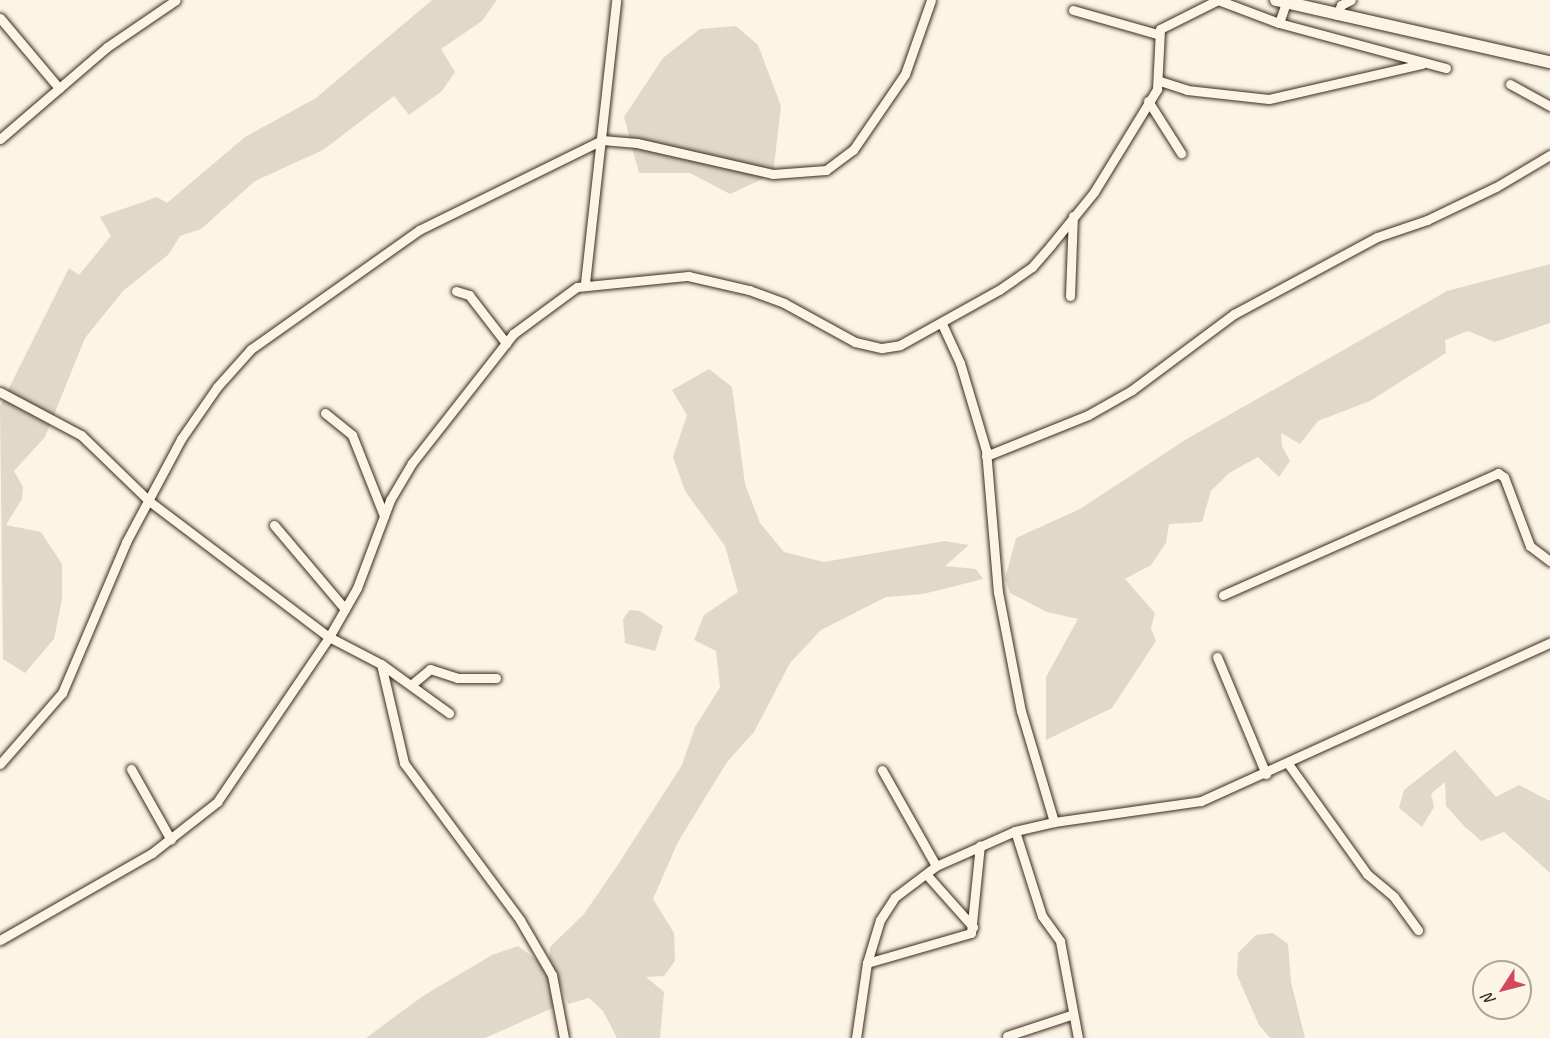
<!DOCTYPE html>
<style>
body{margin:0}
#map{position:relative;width:1550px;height:1038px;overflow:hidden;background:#fcf5e5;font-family:Caveat,sans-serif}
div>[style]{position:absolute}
.green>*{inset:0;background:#e0d8c8}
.roads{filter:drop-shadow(0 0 2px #3b2a1e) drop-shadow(0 0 2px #3b2a1e)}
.minor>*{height:9px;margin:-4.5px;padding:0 4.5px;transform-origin:4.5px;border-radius:4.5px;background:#fcf5e5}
.major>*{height:12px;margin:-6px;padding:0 6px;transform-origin:6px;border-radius:6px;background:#fcf5e5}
span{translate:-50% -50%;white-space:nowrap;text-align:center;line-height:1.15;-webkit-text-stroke:4.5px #fcf5e5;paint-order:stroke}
.north{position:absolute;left:1472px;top:960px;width:60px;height:60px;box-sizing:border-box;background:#fcf5e5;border:2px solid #afa495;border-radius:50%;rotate:234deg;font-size:16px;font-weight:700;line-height:24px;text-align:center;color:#3b2a1e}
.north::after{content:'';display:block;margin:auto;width:21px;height:27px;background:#d1495b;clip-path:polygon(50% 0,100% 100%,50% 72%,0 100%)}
</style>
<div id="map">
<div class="green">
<i style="clip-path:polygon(432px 0,497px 0,482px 21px,441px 49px,455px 72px,442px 91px,409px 115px,394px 96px,323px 150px,255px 181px,201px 229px,180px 236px,169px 254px,123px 291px,85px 338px,45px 437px,14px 471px,23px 487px,22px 499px,6px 525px,41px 532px,62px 564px,62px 599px,54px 639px,25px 673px,3px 659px,0 406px,69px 268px,79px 275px,111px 236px,100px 217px,157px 197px,167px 203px,245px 137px,316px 98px)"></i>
<i style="clip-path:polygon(736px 26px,758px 45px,781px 106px,773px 174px,730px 194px,690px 173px,639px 173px,624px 117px,663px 58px,700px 29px)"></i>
<i style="clip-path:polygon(1550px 264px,1550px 323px,1495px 342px,1468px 331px,1445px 340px,1446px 353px,1370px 401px,1318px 421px,1300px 444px,1281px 433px,1282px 446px,1290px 461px,1279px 477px,1258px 457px,1229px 473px,1211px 491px,1202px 522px,1169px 524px,1166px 543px,1151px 565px,1125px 579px,1155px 613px,1151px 628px,1156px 641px,1112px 708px,1046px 740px,1046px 677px,1078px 619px,1047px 612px,1010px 593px,1005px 579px,1016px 538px,1080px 509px,1185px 440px,1447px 291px)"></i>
<i style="clip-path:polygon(709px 369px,732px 387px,745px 484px,760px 523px,784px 552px,824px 562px,945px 541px,969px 545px,945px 566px,976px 569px,983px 579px,923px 594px,886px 597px,821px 630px,790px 663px,754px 732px,727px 762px,678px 842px,653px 899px,674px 933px,675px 961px,664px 976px,646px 977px,664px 992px,660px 1038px,617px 1038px,603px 1011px,589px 998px,568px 1004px,549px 957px,550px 947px,584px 914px,617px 866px,682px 765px,695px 727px,720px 687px,716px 651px,694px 640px,704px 615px,738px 592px,725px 546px,685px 491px,673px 457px,687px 415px,672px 390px)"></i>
<i style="clip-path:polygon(630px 610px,640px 611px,663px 626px,655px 651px,625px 643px,623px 619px)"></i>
<i style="clip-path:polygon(1455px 750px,1496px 797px,1519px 785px,1550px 801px,1550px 873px,1504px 832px,1481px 841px,1464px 826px,1446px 806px,1445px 782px,1431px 794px,1434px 807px,1422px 827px,1399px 808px,1404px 790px)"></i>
<i style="clip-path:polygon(1273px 933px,1288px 944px,1291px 982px,1305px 1038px,1270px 1038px,1259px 1025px,1237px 975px,1238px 953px,1256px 935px)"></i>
<i style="clip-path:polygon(518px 946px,538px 961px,550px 981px,557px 1006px,485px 1038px,366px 1038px,423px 996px,492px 955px)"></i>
</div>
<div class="roads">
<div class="minor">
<i style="left:1073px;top:10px;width:87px;rotate:15.9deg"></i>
<i style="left:1337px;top:15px;width:11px;rotate:-68deg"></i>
<i style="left:1341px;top:5px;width:11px;rotate:-27deg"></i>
<i style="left:0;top:18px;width:92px;rotate:49.9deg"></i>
<i style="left:1279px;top:23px;width:173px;rotate:15.1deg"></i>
<i style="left:1160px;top:81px;width:28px;rotate:18deg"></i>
<i style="left:1187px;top:90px;width:82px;rotate:6.3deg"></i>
<i style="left:1269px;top:99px;width:157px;rotate:-12.9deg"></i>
<i style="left:1510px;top:84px;width:46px;rotate:28.8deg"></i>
<i style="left:1148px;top:101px;width:62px;rotate:57.6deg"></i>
<i style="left:0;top:139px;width:141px;rotate:-40.7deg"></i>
<i style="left:107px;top:47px;width:83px;rotate:-34.3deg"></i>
<i style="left:585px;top:283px;width:284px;rotate:-83.7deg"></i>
<i style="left:456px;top:291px;width:14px;rotate:17deg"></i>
<i style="left:469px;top:295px;width:61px;rotate:52.4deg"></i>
<i style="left:1070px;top:296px;width:80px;rotate:-87.9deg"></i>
<i style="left:942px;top:324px;width:43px;rotate:65.2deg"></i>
<i style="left:960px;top:363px;width:91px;rotate:73.4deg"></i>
<i style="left:986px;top:450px;width:143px;rotate:85.2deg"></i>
<i style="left:998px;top:592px;width:121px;rotate:79.1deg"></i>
<i style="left:1021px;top:711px;width:116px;rotate:73.4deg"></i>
<i style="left:0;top:392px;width:92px;rotate:28deg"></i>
<i style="left:81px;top:435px;width:95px;rotate:44.1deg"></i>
<i style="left:149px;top:501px;width:226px;rotate:37.1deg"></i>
<i style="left:329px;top:637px;width:59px;rotate:27.4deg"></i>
<i style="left:381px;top:664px;width:102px;rotate:76.9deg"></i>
<i style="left:404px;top:763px;width:195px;rotate:53.5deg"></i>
<i style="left:520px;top:920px;width:64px;rotate:59.8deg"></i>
<i style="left:552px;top:975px;width:64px;rotate:79.2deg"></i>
<i style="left:325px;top:413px;width:35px;rotate:39deg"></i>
<i style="left:352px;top:435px;width:87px;rotate:68.4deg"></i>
<i style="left:986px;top:456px;width:110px;rotate:-21.9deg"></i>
<i style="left:1088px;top:415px;width:51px;rotate:-29.6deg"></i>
<i style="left:1132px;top:390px;width:127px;rotate:-36.7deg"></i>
<i style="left:1234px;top:314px;width:162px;rotate:-28.3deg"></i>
<i style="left:1377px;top:237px;width:53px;rotate:-18.8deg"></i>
<i style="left:1427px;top:220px;width:76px;rotate:-25.6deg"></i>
<i style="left:1496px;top:187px;width:63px;rotate:-30.7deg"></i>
<i style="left:274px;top:525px;width:110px;rotate:49.8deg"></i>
<i style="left:1223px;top:595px;width:301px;rotate:-23.9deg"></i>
<i style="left:1498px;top:473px;width:7px;rotate:34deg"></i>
<i style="left:1504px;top:477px;width:74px;rotate:69.4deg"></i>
<i style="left:1530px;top:546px;width:25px;rotate:37deg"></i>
<i style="left:1217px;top:657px;width:127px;rotate:67.3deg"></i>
<i style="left:381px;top:664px;width:84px;rotate:35.8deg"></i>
<i style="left:411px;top:685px;width:25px;rotate:-40deg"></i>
<i style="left:430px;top:669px;width:28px;rotate:18deg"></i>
<i style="left:457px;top:678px;width:39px"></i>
<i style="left:0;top:764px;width:94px;rotate:-48.9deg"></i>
<i style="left:62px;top:693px;width:164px;rotate:-67deg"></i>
<i style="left:126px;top:542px;width:117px;rotate:-61.9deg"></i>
<i style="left:181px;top:439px;width:63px;rotate:-55.3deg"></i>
<i style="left:217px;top:387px;width:51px;rotate:-48.2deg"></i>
<i style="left:251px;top:349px;width:206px;rotate:-35.3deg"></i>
<i style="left:419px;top:230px;width:204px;rotate:-26.2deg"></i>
<i style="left:602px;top:140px;width:35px;rotate:5deg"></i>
<i style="left:637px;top:143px;width:139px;rotate:12.8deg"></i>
<i style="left:773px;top:174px;width:53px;rotate:-4.3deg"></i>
<i style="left:826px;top:170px;width:34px;rotate:-37deg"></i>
<i style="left:853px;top:150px;width:92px;rotate:-55.6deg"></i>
<i style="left:905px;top:74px;width:78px;rotate:-70.6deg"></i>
<i style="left:1289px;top:765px;width:134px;rotate:54.4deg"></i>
<i style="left:1367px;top:874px;width:35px;rotate:40deg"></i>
<i style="left:1394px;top:897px;width:41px;rotate:54deg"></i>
<i style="left:131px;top:769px;width:81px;rotate:60.6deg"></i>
<i style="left:882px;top:770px;width:110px;rotate:60.6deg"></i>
<i style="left:1015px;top:831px;width:89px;rotate:72.4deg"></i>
<i style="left:1042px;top:916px;width:31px;rotate:54deg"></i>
<i style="left:1060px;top:941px;width:99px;rotate:79.5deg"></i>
<i style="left:926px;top:874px;width:71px;rotate:48.4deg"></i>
<i style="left:0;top:940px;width:175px;rotate:-29.8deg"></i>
<i style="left:152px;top:853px;width:83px;rotate:-38.1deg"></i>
<i style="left:217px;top:802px;width:199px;rotate:-55.8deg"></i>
<i style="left:329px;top:637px;width:56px;rotate:-60.3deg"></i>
<i style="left:357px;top:588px;width:94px;rotate:-69.4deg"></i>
<i style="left:390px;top:500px;width:43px;rotate:-59.3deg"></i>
<i style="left:412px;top:463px;width:164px;rotate:-51.9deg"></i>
<i style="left:513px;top:334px;width:79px;rotate:-36.3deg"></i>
<i style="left:577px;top:287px;width:112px;rotate:-5.7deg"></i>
<i style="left:688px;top:276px;width:63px;rotate:12.9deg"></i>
<i style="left:749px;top:290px;width:37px;rotate:20deg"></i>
<i style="left:784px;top:303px;width:81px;rotate:28.8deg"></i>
<i style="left:855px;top:342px;width:28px;rotate:13deg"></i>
<i style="left:882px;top:348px;width:18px;rotate:-9deg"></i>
<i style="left:900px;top:345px;width:113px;rotate:-29.1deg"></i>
<i style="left:999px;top:290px;width:40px;rotate:-34.9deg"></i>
<i style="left:1032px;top:267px;width:29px;rotate:-49deg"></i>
<i style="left:1051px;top:245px;width:68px;rotate:-50.9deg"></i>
<i style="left:1094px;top:192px;width:121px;rotate:-58.5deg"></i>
<i style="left:1157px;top:89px;width:60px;rotate:-87.1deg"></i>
<i style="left:1160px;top:29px;width:65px;rotate:-26.6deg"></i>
<i style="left:1218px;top:0;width:65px;rotate:20.7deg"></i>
<i style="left:1279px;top:23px;width:21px;rotate:-71deg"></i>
<i style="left:867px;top:963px;width:108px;rotate:-16.1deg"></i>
<i style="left:971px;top:933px;width:88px;rotate:-84.2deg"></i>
<i style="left:1007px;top:1036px;width:67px;rotate:-18.2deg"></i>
<i style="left:856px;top:1038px;width:76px;rotate:-81.7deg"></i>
<i style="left:867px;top:963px;width:45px;rotate:-73.2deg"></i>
<i style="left:880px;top:920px;width:27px;rotate:-57deg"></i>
<i style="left:895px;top:897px;width:51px;rotate:-37.1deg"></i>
<i style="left:936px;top:866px;width:86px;rotate:-23.9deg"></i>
<i style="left:1015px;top:831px;width:40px;rotate:-13deg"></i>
<i style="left:1054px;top:822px;width:148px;rotate:-8.1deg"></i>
<i style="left:1201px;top:801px;width:383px;rotate:-24.4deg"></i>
</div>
<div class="major">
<i style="left:1276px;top:0;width:281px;rotate:12.8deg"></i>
</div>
</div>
<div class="north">N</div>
</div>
